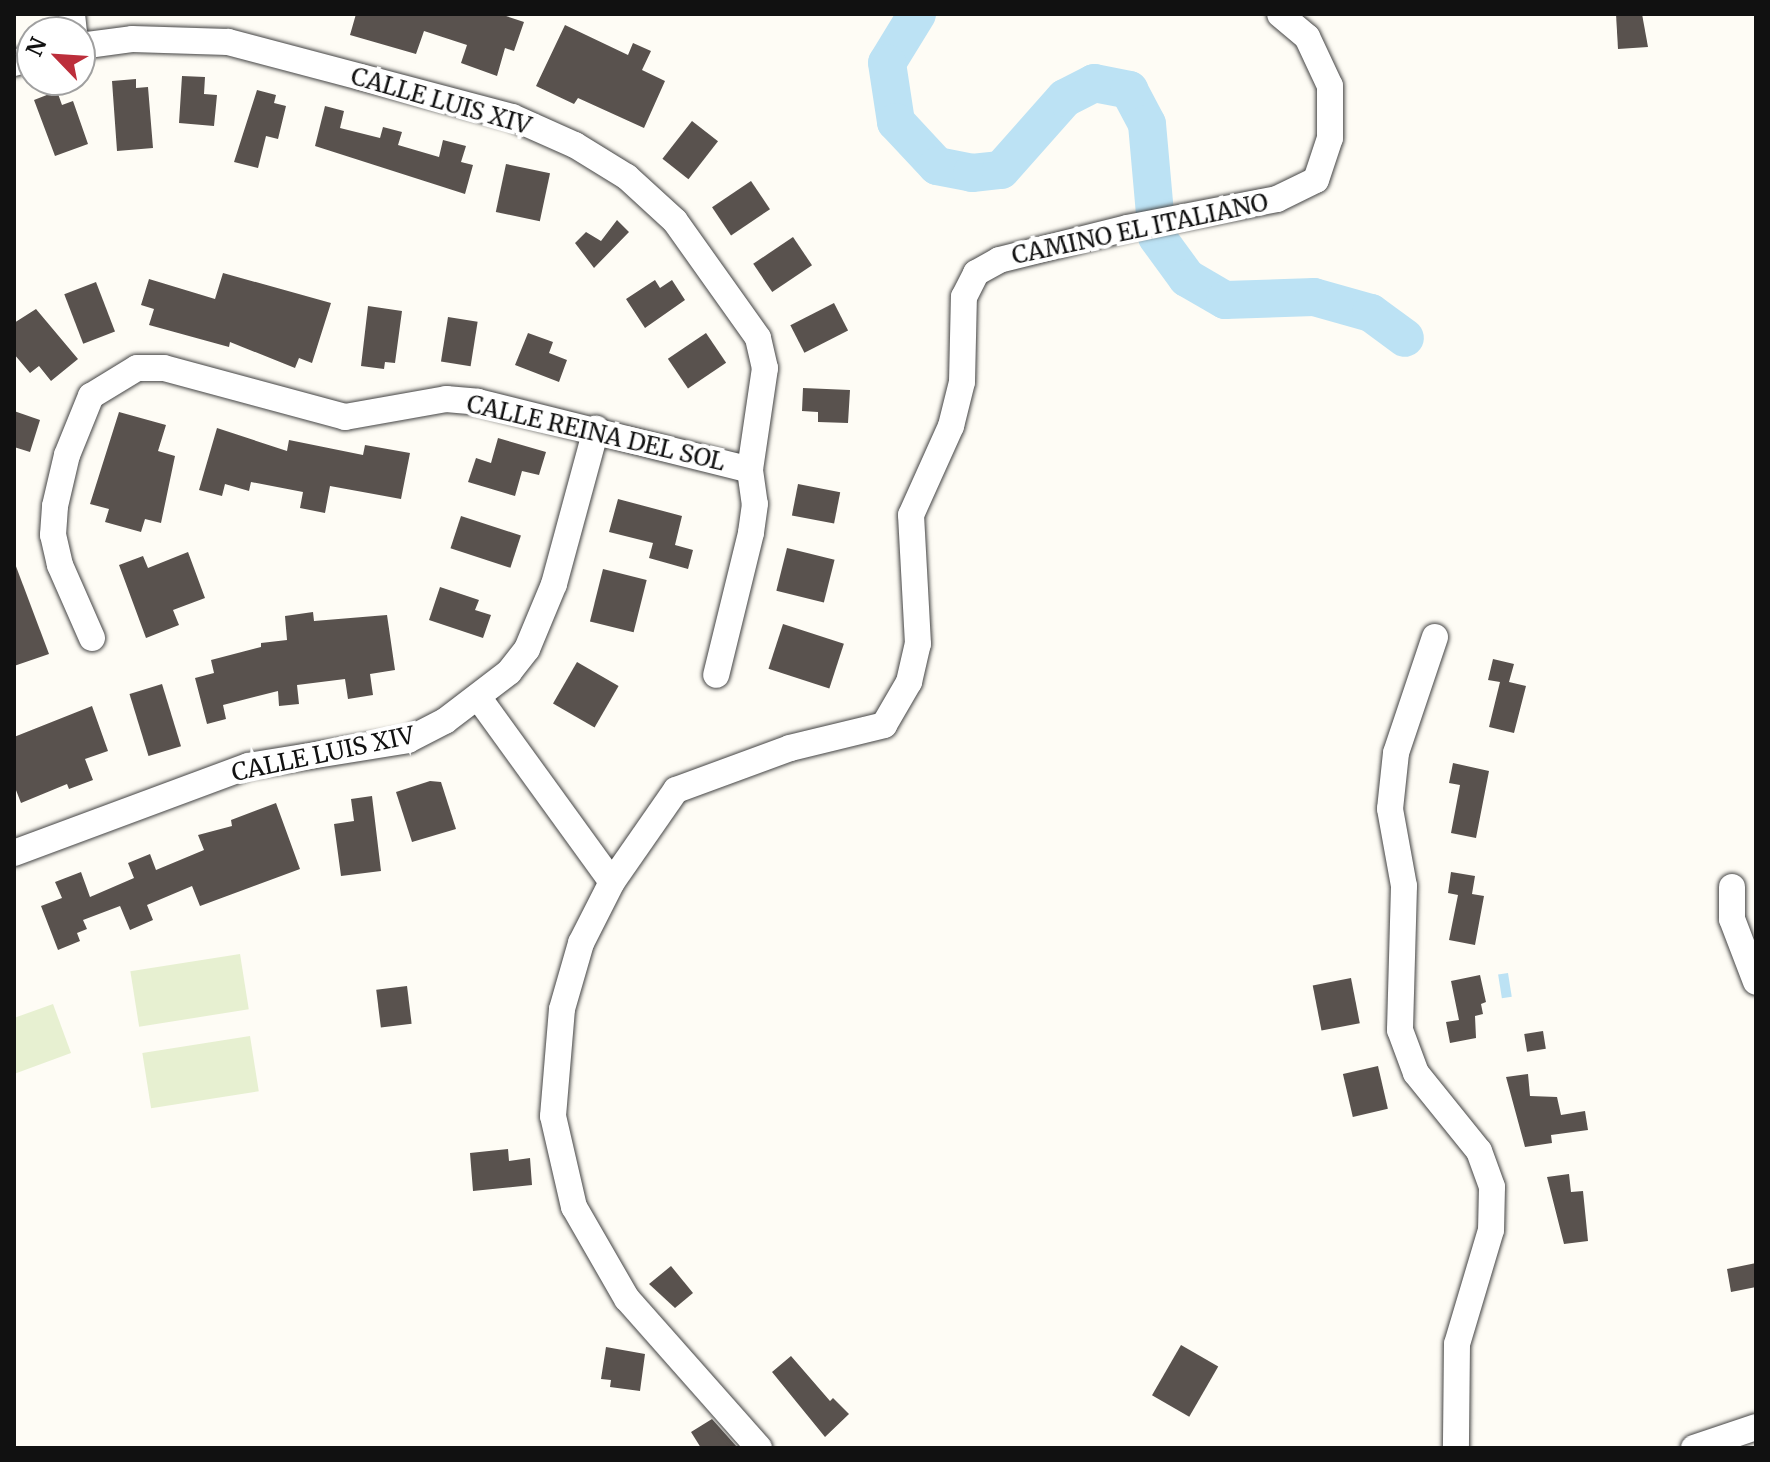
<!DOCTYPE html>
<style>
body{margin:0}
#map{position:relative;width:1770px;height:1462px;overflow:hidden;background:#fefcf5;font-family:Merriweather,serif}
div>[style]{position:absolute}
.pitch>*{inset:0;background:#e7f0d1;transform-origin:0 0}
.water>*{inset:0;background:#bce2f4;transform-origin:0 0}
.river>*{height:38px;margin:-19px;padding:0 19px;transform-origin:19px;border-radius:19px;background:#bce2f4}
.building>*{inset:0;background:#59524e;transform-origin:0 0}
.roads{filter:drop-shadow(0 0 2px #444) drop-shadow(0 0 2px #444)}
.minor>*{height:26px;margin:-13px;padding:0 13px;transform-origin:13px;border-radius:13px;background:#fff}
span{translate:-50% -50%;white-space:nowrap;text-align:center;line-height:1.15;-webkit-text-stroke:8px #fff;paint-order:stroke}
.street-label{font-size:24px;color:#111}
.frame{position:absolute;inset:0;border:16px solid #111;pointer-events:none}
.north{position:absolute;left:16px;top:16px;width:80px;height:80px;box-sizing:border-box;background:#fff;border:2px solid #a0a0a0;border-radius:50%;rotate:295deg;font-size:22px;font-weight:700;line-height:32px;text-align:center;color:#111}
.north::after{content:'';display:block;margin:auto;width:28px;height:36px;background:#bc2e3b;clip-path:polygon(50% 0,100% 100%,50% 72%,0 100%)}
</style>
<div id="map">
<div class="pitch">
<i style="left:240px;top:954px;width:56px;height:111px;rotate:81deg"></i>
<i style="clip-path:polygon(53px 1004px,71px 1053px,14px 1074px,14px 1018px)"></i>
<i style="left:250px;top:1036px;width:56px;height:109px;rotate:81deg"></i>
</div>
<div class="water">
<i style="left:1508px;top:973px;width:24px;height:10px;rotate:81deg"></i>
</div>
<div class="river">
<i style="left:917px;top:14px;width:57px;rotate:121.5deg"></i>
<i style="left:887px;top:63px;width:60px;rotate:81.3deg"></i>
<i style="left:896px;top:122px;width:60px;rotate:47deg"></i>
<i style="left:937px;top:166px;width:36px;rotate:11deg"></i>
<i style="left:972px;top:173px;width:29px;rotate:-6deg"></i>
<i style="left:1001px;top:170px;width:96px;rotate:-48.4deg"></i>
<i style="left:1065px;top:98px;width:33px;rotate:-27deg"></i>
<i style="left:1094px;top:83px;width:36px;rotate:11deg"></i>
<i style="left:1129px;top:90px;width:38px;rotate:62deg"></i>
<i style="left:1147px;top:124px;width:113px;rotate:84.9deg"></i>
<i style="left:1157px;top:237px;width:51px;rotate:53.8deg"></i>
<i style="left:1187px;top:278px;width:44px;rotate:30.1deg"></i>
<i style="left:1225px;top:300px;width:89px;rotate:-1.9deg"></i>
<i style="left:1314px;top:297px;width:59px;rotate:15.7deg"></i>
<i style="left:1371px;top:313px;width:42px;rotate:36.3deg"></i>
</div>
<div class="building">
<i style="clip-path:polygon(356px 14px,500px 14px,524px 22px,514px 51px,505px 48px,497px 76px,461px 63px,467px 45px,424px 31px,416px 54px,350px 35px)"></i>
<i style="clip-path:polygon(1616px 14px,1642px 14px,1648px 47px,1618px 49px)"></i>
<i style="clip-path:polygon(565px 25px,628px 55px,633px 43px,651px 51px,642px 70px,665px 81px,644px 128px,578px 98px,574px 104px,536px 86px)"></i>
<i style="clip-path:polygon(182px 76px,205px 77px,204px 94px,217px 95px,214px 126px,179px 123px)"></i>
<i style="clip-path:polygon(136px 79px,136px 88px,148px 87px,153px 148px,117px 151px,112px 81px)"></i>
<i style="clip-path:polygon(257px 90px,276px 95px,274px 103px,286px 106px,278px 139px,266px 136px,258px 168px,234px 162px)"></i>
<i style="clip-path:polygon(57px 91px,62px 105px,73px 101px,88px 144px,55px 156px,34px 100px)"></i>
<i style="clip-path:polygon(325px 106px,344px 111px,340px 128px,380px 138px,383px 127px,402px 132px,398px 145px,439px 157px,443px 140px,466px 146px,461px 162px,473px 165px,465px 194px,315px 146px)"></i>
<i style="left:692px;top:121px;width:33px;height:48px;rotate:38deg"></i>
<i style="left:506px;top:164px;width:45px;height:49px;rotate:12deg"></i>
<i style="left:751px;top:181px;width:34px;height:47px;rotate:56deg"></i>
<i style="clip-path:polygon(617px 220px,629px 232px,594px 268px,575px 243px,586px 232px,601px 241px)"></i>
<i style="left:793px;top:237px;width:34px;height:48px;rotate:56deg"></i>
<i style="clip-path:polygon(223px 273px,331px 303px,312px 363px,299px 358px,295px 368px,230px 342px,229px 347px,149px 325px,154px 309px,141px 305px,149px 279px,215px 299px)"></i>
<i style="clip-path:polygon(655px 280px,660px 288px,672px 280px,685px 300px,645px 328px,626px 299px)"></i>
<i style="left:96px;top:282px;width:53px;height:34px;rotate:69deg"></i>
<i style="left:834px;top:303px;width:31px;height:49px;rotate:63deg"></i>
<i style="clip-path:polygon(368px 306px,402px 311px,395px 363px,385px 362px,384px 369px,361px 366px)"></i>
<i style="clip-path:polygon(36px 309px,78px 359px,51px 381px,39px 366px,30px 373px,14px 354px,14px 323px)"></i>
<i style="left:448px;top:317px;width:30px;height:45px;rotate:9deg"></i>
<i style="clip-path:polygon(528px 333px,553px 342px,549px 353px,567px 360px,559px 382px,515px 365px)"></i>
<i style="left:706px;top:333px;width:36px;height:46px;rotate:56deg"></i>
<i style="clip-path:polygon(803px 388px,850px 390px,848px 423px,818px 422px,818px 412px,802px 411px)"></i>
<i style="clip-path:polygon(14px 411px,40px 420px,30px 452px,14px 447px)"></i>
<i style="clip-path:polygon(119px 412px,166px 425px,158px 451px,175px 456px,161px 523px,145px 519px,141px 532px,105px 522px,109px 509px,90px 504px)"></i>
<i style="clip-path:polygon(217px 428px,287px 451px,289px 440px,363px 455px,365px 445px,410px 453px,401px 499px,330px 486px,325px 513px,300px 508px,303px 492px,251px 482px,249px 491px,225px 484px,222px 496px,199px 490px)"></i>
<i style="clip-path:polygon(498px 438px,546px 452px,539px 475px,522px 471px,515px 496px,468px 482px,476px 458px,491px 463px)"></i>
<i style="left:798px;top:484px;width:43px;height:32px;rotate:11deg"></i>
<i style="clip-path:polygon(618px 499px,682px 516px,675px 545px,693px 550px,688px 569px,649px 558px,653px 543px,609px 532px)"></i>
<i style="left:461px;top:516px;width:63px;height:34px;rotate:18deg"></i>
<i style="left:787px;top:548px;width:49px;height:44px;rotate:14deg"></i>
<i style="clip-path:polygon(188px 552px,205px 598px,173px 610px,179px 625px,146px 638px,119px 565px,143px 556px,148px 568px)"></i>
<i style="clip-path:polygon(14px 561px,49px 654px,14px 666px)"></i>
<i style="left:603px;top:569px;width:45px;height:54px;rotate:14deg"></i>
<i style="clip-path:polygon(440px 587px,479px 600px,475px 610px,491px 615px,483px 638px,429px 620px)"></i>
<i style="clip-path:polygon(313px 612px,314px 621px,387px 615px,395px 670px,370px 674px,373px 695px,348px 699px,345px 679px,297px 685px,299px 704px,279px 706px,278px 691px,223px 705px,226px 719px,207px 724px,195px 678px,214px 673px,211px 660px,261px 647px,261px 643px,287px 640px,285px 616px)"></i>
<i style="left:783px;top:624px;width:64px;height:47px;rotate:18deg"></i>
<i style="clip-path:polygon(1493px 659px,1514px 664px,1509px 682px,1526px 686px,1514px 733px,1489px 727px,1500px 682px,1488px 680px)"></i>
<i style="left:577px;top:662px;width:48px;height:48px;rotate:30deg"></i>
<i style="left:162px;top:684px;width:65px;height:34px;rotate:73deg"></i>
<i style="clip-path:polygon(92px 706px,108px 751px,85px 759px,93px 780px,69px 789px,67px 784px,21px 803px,14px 785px,14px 737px)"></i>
<i style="clip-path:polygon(1453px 763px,1489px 771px,1476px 838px,1451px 833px,1460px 785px,1449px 783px)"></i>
<i style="clip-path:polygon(430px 781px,441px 782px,456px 829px,412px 842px,396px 792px)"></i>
<i style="clip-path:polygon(372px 796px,381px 871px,341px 876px,334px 824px,354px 821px,351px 799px)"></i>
<i style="clip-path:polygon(276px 803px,300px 869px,200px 906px,192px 886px,147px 905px,153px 920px,130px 930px,120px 906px,83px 920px,87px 929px,77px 933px,80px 941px,58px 950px,41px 906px,62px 898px,55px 882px,81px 872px,90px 897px,134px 878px,128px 863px,150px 854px,156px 870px,204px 850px,198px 835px,232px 826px,231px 820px)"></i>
<i style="clip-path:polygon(1451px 872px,1475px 876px,1472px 894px,1484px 896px,1475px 945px,1449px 940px,1458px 895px,1448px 893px)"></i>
<i style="clip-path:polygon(1480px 975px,1486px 1002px,1481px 1004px,1483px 1014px,1475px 1016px,1476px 1038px,1450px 1043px,1446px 1022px,1459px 1020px,1451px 981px)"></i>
<i style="left:1351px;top:978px;width:46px;height:39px;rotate:79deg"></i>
<i style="left:407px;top:986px;width:38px;height:31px;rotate:83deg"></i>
<i style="left:1543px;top:1031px;width:18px;height:19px;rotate:81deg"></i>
<i style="left:1378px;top:1066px;width:44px;height:36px;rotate:77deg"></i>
<i style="clip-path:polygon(1528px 1074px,1530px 1096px,1557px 1097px,1561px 1115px,1585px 1111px,1588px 1130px,1551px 1135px,1552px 1143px,1525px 1147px,1506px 1077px)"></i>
<i style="clip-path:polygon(508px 1149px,509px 1161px,530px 1158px,532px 1185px,473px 1191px,470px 1153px)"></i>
<i style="clip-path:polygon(1569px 1174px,1571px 1192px,1583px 1191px,1588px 1241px,1564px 1244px,1547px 1177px)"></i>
<i style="clip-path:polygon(1756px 1263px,1756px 1287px,1731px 1292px,1727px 1269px)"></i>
<i style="clip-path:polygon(671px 1266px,693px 1293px,675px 1308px,649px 1284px)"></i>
<i style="left:1181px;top:1345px;width:43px;height:58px;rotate:30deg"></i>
<i style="clip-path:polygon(606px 1347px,645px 1354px,640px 1391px,610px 1387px,611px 1380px,601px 1379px)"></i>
<i style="clip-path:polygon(791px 1356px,830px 1401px,833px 1398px,849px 1414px,825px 1437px,772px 1372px)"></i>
<i style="clip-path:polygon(712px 1419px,737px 1447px,738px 1448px,701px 1448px,691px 1432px)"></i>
</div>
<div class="roads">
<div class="minor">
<i style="left:72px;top:14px;width:18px;rotate:84deg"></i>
<i style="left:80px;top:46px;width:52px;rotate:-7.7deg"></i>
<i style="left:132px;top:39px;width:96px;rotate:1.8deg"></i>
<i style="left:228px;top:42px;width:294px;rotate:14.8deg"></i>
<i style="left:512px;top:117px;width:69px;rotate:24deg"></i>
<i style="left:575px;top:145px;width:61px;rotate:31.6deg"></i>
<i style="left:627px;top:177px;width:65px;rotate:42.5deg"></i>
<i style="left:675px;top:221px;width:143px;rotate:54.6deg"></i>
<i style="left:758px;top:338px;width:31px;rotate:77deg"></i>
<i style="left:765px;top:368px;width:103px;rotate:98.4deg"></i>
<i style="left:750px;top:470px;width:34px;rotate:82deg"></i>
<i style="left:755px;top:504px;width:29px;rotate:98deg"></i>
<i style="left:751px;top:533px;width:146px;rotate:103.8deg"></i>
<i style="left:14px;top:63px;width:19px;rotate:-16deg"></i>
<i style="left:1435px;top:637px;width:122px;rotate:108.6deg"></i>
<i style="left:1396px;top:753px;width:56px;rotate:96.1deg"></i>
<i style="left:1390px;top:809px;width:78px;rotate:79.7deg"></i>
<i style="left:1404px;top:886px;width:144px;rotate:91.6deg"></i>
<i style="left:1400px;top:1030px;width:46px;rotate:69.6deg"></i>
<i style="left:1416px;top:1073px;width:100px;rotate:51.1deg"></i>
<i style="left:1479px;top:1151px;width:38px;rotate:70deg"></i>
<i style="left:1492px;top:1187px;width:43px;rotate:91.3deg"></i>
<i style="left:1491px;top:1230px;width:119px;rotate:106.6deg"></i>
<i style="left:1457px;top:1344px;width:104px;rotate:90.6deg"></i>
<i style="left:92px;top:638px;width:80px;rotate:-113.7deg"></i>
<i style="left:60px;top:565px;width:31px;rotate:-103deg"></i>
<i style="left:53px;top:535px;width:29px;rotate:-86deg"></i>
<i style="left:55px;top:506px;width:52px;rotate:-76.8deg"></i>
<i style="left:67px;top:455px;width:64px;rotate:-67.9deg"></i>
<i style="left:91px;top:396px;width:54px;rotate:-31.3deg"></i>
<i style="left:137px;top:368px;width:27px"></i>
<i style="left:164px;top:368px;width:188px;rotate:15.1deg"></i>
<i style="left:345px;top:417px;width:103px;rotate:-10.1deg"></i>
<i style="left:446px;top:399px;width:32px;rotate:5deg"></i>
<i style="left:478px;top:402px;width:280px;rotate:14deg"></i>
<i style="left:478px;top:697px;width:228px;rotate:54.1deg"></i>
<i style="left:14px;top:853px;width:250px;rotate:-20.4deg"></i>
<i style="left:248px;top:766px;width:162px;rotate:-9.2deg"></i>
<i style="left:408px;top:740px;width:42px;rotate:-27.2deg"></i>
<i style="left:445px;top:721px;width:81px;rotate:-37.4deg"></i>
<i style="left:509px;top:672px;width:29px;rotate:-52deg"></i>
<i style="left:527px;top:649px;width:70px;rotate:-67.4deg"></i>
<i style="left:554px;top:584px;width:161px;rotate:-74.8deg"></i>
<i style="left:1732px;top:887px;width:32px;rotate:90deg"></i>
<i style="left:1732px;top:919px;width:67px;rotate:69.1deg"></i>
<i style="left:759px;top:1448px;width:199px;rotate:-131.5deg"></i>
<i style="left:627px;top:1299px;width:106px;rotate:-119.9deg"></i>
<i style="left:574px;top:1207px;width:93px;rotate:-103deg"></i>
<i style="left:553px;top:1116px;width:107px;rotate:-85.2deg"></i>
<i style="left:562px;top:1009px;width:69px;rotate:-73.9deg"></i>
<i style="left:581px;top:943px;width:68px;rotate:-63.1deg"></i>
<i style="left:612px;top:882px;width:112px;rotate:-55.2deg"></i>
<i style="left:676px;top:790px;width:121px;rotate:-20.2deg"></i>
<i style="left:790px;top:748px;width:97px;rotate:-13.7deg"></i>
<i style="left:884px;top:725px;width:50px;rotate:-59.8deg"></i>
<i style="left:909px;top:682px;width:39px;rotate:-77deg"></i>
<i style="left:918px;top:644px;width:129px;rotate:-93.1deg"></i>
<i style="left:911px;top:515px;width:98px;rotate:-65.8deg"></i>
<i style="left:951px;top:426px;width:45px;rotate:-76deg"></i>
<i style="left:962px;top:382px;width:85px;rotate:-88.7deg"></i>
<i style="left:964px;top:297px;width:27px;rotate:-63deg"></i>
<i style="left:976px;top:273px;width:26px;rotate:-29deg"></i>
<i style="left:999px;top:260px;width:132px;rotate:-14deg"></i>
<i style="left:1127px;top:228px;width:153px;rotate:-10.9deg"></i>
<i style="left:1277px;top:199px;width:43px;rotate:-26deg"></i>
<i style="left:1316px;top:180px;width:44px;rotate:-71.6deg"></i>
<i style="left:1330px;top:138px;width:52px;rotate:-90deg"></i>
<i style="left:1330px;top:86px;width:54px;rotate:-115.1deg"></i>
<i style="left:1307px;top:37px;width:35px;rotate:-140deg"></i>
<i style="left:1694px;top:1448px;width:65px;rotate:-18.7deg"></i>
</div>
</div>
<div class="street-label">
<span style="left:441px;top:101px;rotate:16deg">CALLE LUIS XIV</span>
<span style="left:1140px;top:229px;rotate:-12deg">CAMINO EL ITALIANO</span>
<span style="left:596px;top:433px;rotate:13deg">CALLE REINA DEL SOL</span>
<span style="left:323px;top:754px;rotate:-12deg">CALLE LUIS XIV</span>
</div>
<div class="frame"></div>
<div class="north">N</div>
</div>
